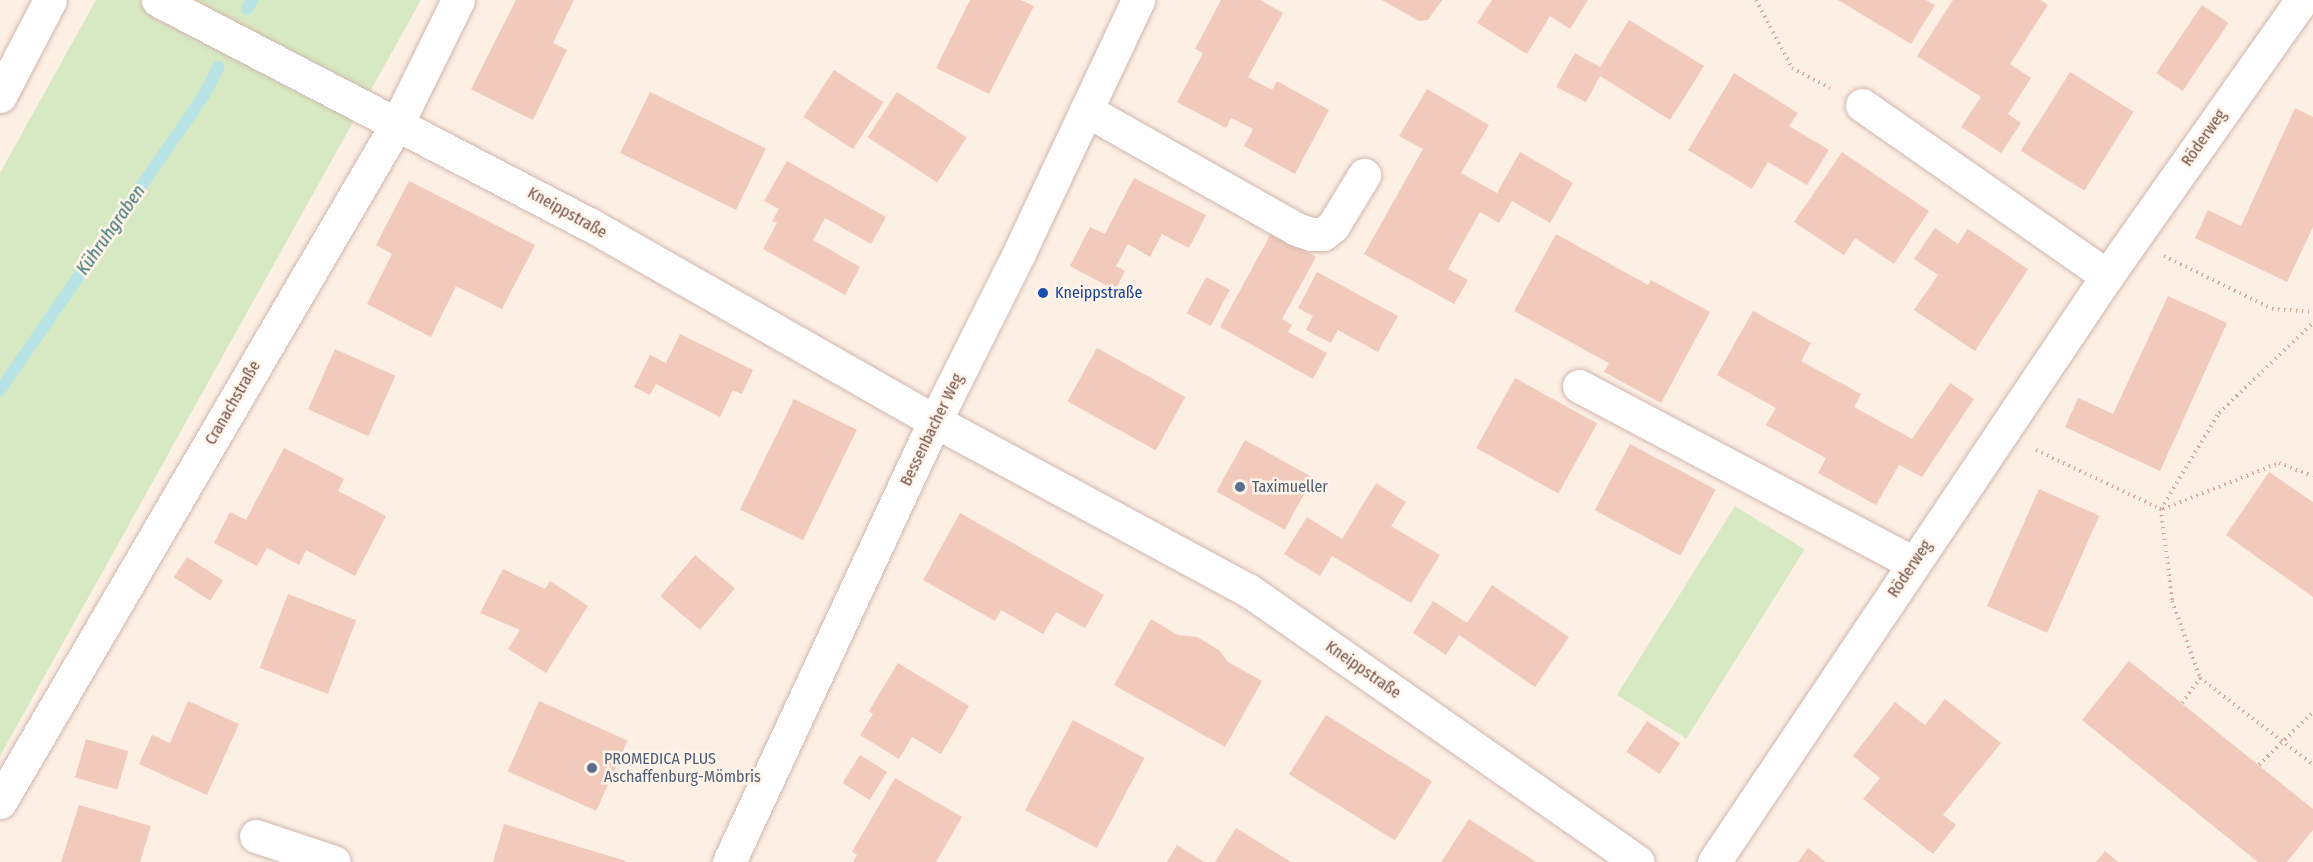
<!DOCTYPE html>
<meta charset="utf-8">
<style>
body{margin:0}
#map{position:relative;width:2313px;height:862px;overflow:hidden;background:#fcefe4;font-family:"Fira Sans Condensed",sans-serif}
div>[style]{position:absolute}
.green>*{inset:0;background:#d7e9c2;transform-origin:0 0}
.stream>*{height:12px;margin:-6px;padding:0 6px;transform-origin:6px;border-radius:6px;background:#b8e4e5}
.building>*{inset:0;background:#f1cabc;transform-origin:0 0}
.path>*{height:4px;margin-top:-2px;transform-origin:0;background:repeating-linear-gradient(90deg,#d5ad9f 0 1.5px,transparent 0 6px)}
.roads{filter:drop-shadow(0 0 2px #cfb7ad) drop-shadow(0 0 2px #cfb7ad)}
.minor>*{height:33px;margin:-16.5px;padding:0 16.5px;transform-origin:16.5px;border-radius:16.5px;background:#fff}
.dots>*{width:16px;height:16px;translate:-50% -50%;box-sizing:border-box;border:3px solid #fff4ea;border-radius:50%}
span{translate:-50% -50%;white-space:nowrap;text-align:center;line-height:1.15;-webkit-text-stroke:5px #fff4ea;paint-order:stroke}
.street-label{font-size:16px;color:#73534a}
.transit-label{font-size:16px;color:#164399}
.left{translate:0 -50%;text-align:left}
.service-label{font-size:16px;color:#4e5e75}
.water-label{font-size:18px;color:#3e7778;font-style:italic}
</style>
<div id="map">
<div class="green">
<i style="clip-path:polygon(96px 0,421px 0,0 756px,0 173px)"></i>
<i style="left:1735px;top:506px;width:82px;height:223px;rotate:32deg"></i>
</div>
<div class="stream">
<i style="left:247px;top:9px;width:10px;rotate:-61deg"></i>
<i style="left:0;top:390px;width:356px;rotate:-55.3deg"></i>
<i style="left:203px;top:97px;width:34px;rotate:-63deg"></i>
</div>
<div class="building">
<i style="clip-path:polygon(516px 0,574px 0,553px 43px,567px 50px,533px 120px,471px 89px)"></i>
<i style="clip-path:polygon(970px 0,1021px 0,1034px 6px,989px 94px,936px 68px)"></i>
<i style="clip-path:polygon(1221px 0,1260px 0,1283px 13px,1248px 77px,1272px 90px,1277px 81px,1329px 110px,1295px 174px,1244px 146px,1253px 129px,1231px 118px,1226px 128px,1177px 102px,1203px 53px,1195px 49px)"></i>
<i style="clip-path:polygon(1382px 0,1442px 0,1428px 20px,1419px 21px)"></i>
<i style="clip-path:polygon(1492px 0,1588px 0,1570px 29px,1550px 16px,1527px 54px,1477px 23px)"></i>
<i style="clip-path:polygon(1838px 0,1926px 0,1935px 5px,1911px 44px)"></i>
<i style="clip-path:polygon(1953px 0,2040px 0,2048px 5px,2010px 64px,2031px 78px,2008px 114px,2021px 123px,2001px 153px,1961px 127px,1981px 97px,1917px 56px)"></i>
<i style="left:2202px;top:5px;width:32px;height:82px;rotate:34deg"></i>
<i style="clip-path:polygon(1629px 20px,1704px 66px,1670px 120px,1600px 76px,1586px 102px,1556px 87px,1575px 53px,1600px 67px)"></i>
<i style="left:834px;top:70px;width:59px;height:56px;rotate:33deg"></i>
<i style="left:2070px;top:72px;width:75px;height:93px;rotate:32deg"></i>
<i style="clip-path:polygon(1734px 73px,1798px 113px,1789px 126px,1829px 150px,1807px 185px,1768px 162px,1752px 189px,1688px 150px)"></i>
<i style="clip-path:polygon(1427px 89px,1489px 125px,1461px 173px,1497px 193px,1520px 152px,1573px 183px,1550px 223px,1512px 201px,1499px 223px,1480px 212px,1448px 269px,1468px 280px,1454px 304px,1364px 254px,1423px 149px,1399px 136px)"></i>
<i style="left:650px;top:92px;width:129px;height:68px;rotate:26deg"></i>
<i style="left:897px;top:92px;width:83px;height:54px;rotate:33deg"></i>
<i style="clip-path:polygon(2295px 108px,2313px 117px,2313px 227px,2287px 282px,2195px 238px,2208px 210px,2241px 226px)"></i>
<i style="clip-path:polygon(1842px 152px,1929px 211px,1894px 264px,1855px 238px,1844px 255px,1794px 222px)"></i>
<i style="clip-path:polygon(787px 161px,886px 217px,871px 244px,825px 218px,818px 231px,813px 240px,860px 267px,845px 295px,763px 249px,777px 223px,772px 221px,779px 209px,764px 201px)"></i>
<i style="clip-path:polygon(1134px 178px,1206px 215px,1189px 248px,1162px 234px,1150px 257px,1128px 244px,1116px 266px,1125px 271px,1115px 290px,1070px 266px,1090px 227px,1105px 234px)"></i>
<i style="clip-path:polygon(409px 181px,535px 245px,502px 309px,456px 286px,431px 337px,367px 304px,392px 254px,376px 245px)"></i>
<i style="clip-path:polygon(1935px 228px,1958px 244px,1968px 229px,2028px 269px,1975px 351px,1914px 310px,1938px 275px,1914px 259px)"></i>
<i style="clip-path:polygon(1272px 232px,1316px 257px,1282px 319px,1292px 325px,1288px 332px,1327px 353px,1313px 379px,1220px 327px)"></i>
<i style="clip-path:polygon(1556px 234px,1648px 285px,1651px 280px,1710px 312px,1661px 403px,1604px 372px,1609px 363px,1514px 311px)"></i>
<i style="clip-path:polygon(1317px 272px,1398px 316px,1378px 352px,1338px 330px,1331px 343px,1306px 330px,1313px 316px,1298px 308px)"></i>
<i style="left:1206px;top:277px;width:27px;height:41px;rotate:28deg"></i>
<i style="clip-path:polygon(2168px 296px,2227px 323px,2160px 471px,2065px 427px,2078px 398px,2113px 414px)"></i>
<i style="clip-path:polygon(1753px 311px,1811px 343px,1801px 361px,1861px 394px,1854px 407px,1912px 439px,1950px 383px,1974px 399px,1922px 477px,1899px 465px,1876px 505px,1818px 473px,1826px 458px,1766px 425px,1776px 408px,1717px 375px)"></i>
<i style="clip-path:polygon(680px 334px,753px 370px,742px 394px,733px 390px,720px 417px,656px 384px,650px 395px,634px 387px,650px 355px,666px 363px)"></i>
<i style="left:1097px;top:348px;width:101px;height:61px;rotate:29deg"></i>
<i style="left:335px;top:349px;width:66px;height:66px;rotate:24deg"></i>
<i style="left:1515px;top:378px;width:94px;height:80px;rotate:29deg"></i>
<i style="left:794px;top:399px;width:70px;height:123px;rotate:26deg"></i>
<i style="left:1245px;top:440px;width:78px;height:59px;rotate:29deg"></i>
<i style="left:1630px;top:444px;width:97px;height:75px;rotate:28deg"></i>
<i style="clip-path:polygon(284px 448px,344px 479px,338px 491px,386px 516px,355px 576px,306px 550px,299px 565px,267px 548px,257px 566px,214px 543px,230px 512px,246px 520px)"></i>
<i style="clip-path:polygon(2269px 472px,2313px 502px,2313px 597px,2226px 535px)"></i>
<i style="clip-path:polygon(1376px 483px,1406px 502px,1391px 526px,1440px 555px,1411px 603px,1332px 556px,1320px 576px,1284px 554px,1307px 517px,1342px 539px)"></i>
<i style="left:2039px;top:489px;width:66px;height:128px;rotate:24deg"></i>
<i style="clip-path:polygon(960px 513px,1104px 595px,1085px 628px,1056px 612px,1043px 634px,1001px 610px,995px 621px,923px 580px)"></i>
<i style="left:695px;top:555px;width:52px;height:54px;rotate:40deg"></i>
<i style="left:187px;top:557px;width:43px;height:24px;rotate:33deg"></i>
<i style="clip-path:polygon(503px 569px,545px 589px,550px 581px,588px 606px,546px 673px,508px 649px,520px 630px,480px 613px)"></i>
<i style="clip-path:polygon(1492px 585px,1569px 637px,1535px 687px,1459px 635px,1446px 655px,1413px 633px,1433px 601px,1467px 623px)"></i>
<i style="left:288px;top:594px;width:73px;height:79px;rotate:21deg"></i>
<i style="clip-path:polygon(1151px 619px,1178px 635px,1197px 637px,1219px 650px,1228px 662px,1262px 681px,1225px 747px,1114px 685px)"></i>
<i style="clip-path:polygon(2129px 661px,2313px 809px,2313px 830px,2287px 862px,2258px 862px,2082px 720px)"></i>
<i style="clip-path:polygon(898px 663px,969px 706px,941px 754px,912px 737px,899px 759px,860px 735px,873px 714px,869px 711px)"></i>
<i style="clip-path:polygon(1945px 699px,2001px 743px,1943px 815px,1956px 825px,1933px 854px,1863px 799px,1880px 778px,1853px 756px,1895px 702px,1925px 725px)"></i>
<i style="clip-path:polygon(188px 701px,239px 724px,207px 795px,139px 764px,152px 735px,170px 743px)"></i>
<i style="left:539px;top:701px;width:97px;height:77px;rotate:24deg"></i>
<i style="left:1326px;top:715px;width:125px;height:70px;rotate:32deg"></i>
<i style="left:1073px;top:720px;width:81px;height:102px;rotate:28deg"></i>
<i style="left:1647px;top:721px;width:40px;height:37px;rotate:34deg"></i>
<i style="left:86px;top:739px;width:44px;height:40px;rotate:16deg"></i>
<i style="left:860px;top:755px;width:32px;height:33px;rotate:32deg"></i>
<i style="clip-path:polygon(895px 778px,962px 817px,936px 862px,853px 862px,857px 855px,852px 852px)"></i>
<i style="clip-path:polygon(79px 805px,151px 826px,140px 862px,61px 862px)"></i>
<i style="clip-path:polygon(1469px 819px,1536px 862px,1441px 862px)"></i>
<i style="clip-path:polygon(504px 824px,626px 861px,625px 862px,493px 862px)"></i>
<i style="clip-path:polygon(1236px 828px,1291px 862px,1215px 862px)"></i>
<i style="clip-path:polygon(1177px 845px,1204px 862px,1167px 862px)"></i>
<i style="clip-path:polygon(1808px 848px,1826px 862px,1798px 862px)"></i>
<i style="clip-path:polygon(2105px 851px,2118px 862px,2096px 862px)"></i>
</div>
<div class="path">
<i style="left:1756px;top:0;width:77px;rotate:62.1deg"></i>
<i style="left:1792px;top:68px;width:43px;rotate:27.8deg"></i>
<i style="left:2164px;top:256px;width:120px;rotate:26.1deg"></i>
<i style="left:2272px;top:309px;width:41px;rotate:4.2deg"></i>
<i style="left:2036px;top:450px;width:138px;rotate:25.3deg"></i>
<i style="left:2161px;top:509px;width:93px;rotate:83.2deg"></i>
<i style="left:2172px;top:601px;width:82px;rotate:70deg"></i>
<i style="left:2200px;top:678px;width:143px;rotate:37.6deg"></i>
<i style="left:2161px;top:509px;width:112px;rotate:-58.9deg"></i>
<i style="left:2219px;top:413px;width:130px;rotate:-43.8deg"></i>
<i style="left:2163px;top:509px;width:125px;rotate:-21.6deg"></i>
<i style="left:2279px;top:463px;width:36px;rotate:21deg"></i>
<i style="left:2182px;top:703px;width:31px;rotate:-54deg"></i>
<i style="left:2259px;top:765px;width:76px;rotate:-44.5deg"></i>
</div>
<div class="roads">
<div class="minor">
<i style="left:158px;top:0;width:486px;rotate:27.5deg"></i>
<i style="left:589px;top:224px;width:398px;rotate:29.7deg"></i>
<i style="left:935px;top:421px;width:356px;rotate:28.4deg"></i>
<i style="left:1248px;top:590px;width:475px;rotate:34.9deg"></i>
<i style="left:0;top:96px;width:108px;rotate:-62.5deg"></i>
<i style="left:1862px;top:105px;width:299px;rotate:34.9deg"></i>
<i style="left:1086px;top:110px;width:241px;rotate:29.5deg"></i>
<i style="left:1296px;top:229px;width:16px;rotate:18deg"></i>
<i style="left:1311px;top:234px;width:12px"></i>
<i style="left:1323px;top:234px;width:13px;rotate:-39deg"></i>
<i style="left:1333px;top:226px;width:60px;rotate:-58.7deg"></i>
<i style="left:1579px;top:386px;width:379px;rotate:27.9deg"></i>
<i style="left:0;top:802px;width:788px;rotate:-59.66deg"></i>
<i style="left:398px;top:122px;width:136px;rotate:-63.8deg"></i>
<i style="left:256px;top:836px;width:82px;rotate:18.4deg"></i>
<i style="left:729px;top:862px;width:487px;rotate:-65deg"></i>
<i style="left:935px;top:421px;width:188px;rotate:-63.4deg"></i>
<i style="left:1019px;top:253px;width:280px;rotate:-64.8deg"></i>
<i style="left:1714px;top:862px;width:706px;rotate:-56.15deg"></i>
<i style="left:2107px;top:276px;width:338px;rotate:-54.8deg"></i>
</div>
</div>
<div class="dots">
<i style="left:1043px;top:293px;background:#1a4fb4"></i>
<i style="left:1240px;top:487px;background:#5c6f8a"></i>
<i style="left:592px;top:768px;background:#5c6f8a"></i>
</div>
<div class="street-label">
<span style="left:2204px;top:138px;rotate:-55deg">Röderweg</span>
<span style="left:567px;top:213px;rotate:29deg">Kneippstraße</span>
<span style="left:233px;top:403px;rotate:-60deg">Cranachstraße</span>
<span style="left:932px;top:430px;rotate:-64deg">Bessenbacher Weg</span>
<span style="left:1910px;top:569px;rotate:-56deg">Röderweg</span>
<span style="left:1363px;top:670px;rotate:35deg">Kneippstraße</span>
</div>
<div class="transit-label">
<span class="left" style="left:1055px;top:293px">Kneippstraße</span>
</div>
<div class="service-label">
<span class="left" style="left:1252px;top:487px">Taximueller</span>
<span class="left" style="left:604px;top:768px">PROMEDICA PLUS<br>Aschaffenburg-Mömbris</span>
</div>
<div class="water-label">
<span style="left:111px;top:230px;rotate:-55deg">Kühruhgraben</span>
</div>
</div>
